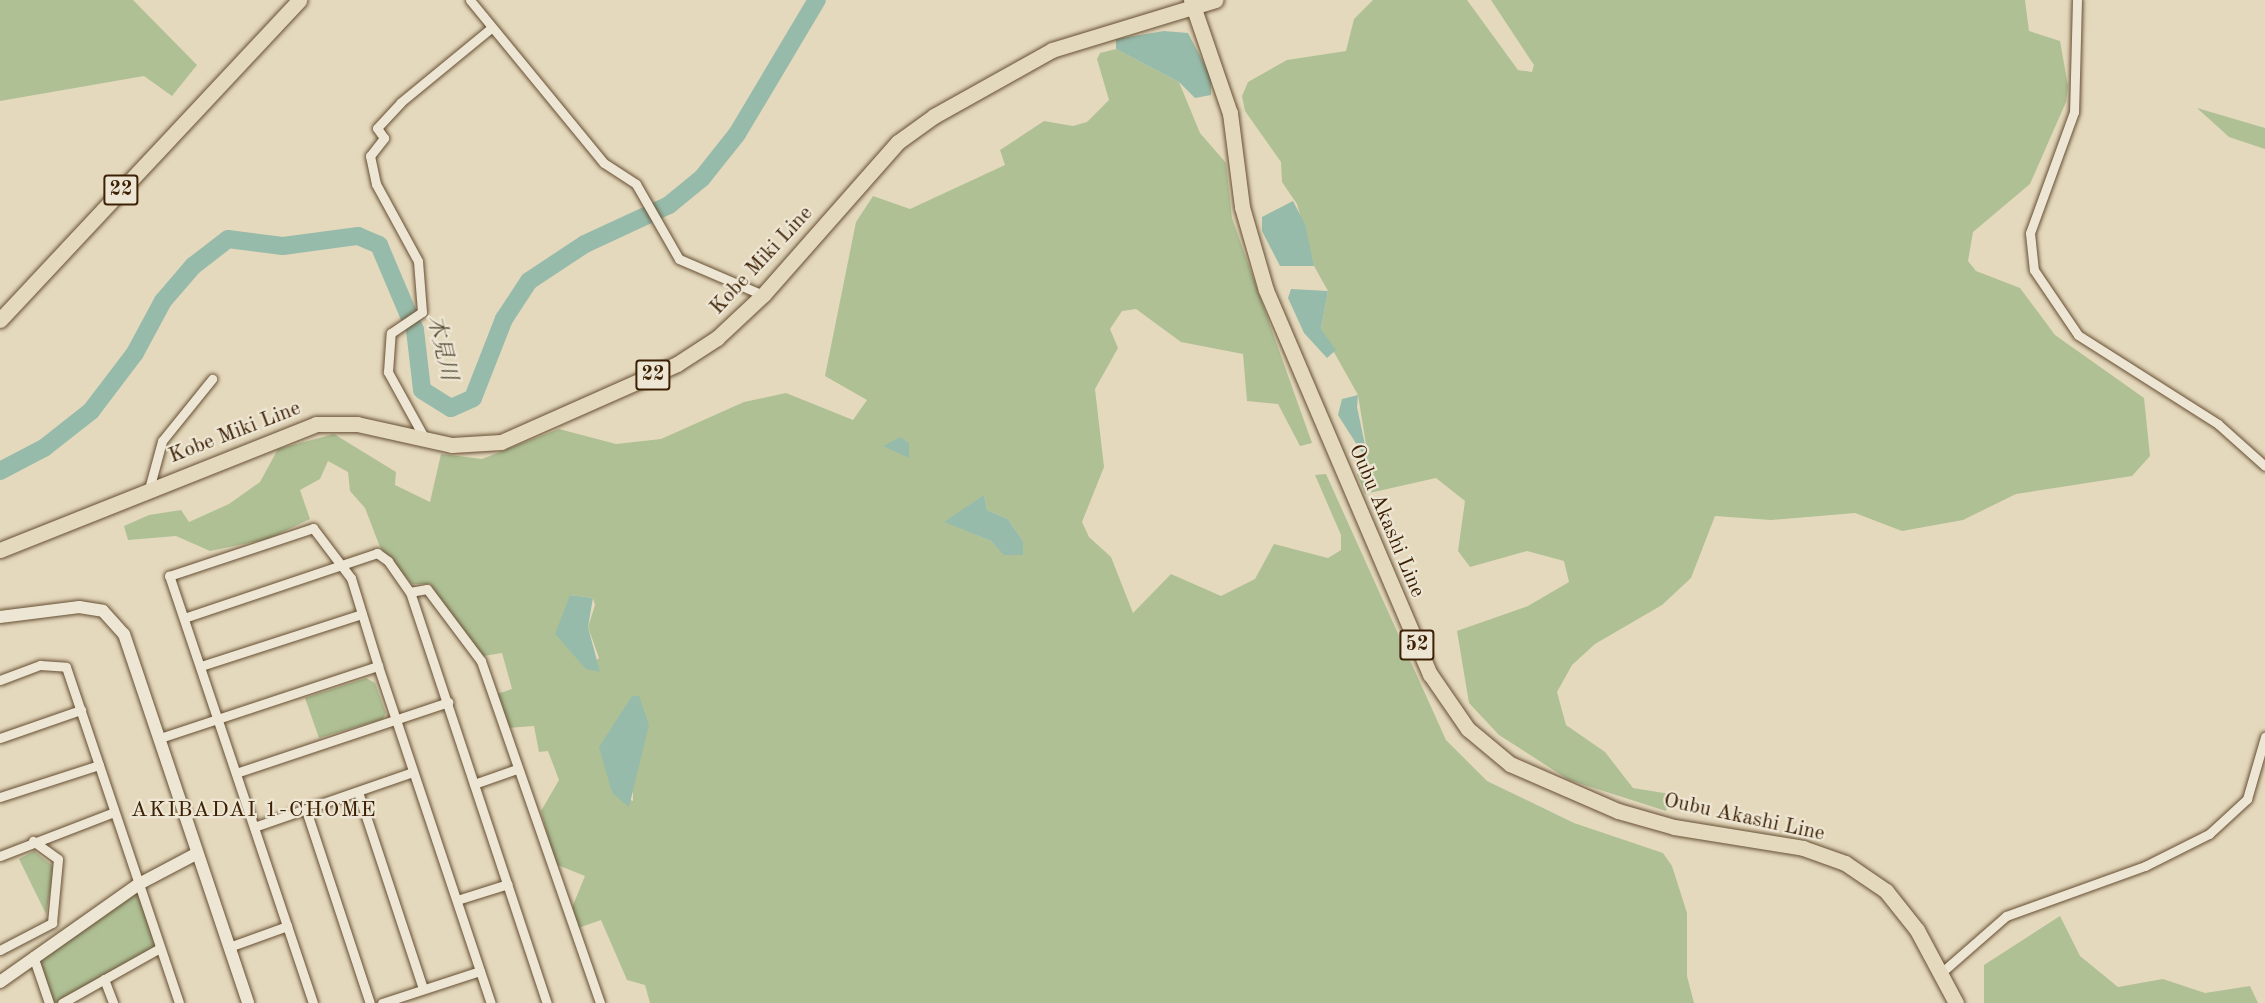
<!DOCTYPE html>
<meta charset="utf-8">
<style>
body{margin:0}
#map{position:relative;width:2265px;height:1003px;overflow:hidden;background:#e5d9bd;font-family:"Old Standard TT","Noto Serif JP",serif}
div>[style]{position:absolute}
.green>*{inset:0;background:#afc095}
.water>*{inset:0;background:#97bbaa}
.river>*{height:18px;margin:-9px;padding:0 9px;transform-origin:9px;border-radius:9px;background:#97bbaa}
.roads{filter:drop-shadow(0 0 2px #664f33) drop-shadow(0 0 2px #664f33)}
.minor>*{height:9px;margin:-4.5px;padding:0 4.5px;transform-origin:4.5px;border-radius:4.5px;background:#eee6d4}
.tertiary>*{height:12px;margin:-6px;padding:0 6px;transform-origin:6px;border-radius:6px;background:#eee6d4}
.primary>*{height:15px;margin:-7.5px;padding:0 7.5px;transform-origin:7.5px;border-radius:7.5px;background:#e5d9bd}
span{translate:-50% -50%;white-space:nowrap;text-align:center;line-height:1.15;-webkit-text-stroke:4.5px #eee6d4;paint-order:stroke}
.shield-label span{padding:2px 4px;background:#eee6d4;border:2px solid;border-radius:4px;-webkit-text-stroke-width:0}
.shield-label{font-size:20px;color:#3c2105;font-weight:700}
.street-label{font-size:21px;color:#3c2105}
.water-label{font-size:22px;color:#574f37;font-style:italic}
.neighbourhood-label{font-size:22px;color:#3c2105;letter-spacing:1.5px}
</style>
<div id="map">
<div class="green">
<i style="clip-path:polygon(0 0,133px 0,197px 65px,172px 96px,144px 76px,0 101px)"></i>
<i style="clip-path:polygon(1373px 0,1467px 0,1518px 70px,1532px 72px,1534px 65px,1491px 0,2025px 0,2029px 31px,2060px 41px,2068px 86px,2066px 102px,2030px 184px,1973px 232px,1968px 261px,1976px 271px,2020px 288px,2055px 335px,2144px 398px,2150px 456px,2132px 476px,2016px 494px,1963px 520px,1902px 531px,1855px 513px,1771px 520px,1715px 516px,1691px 578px,1662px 605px,1595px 644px,1572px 665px,1557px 692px,1566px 725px,1605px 752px,1633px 788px,1670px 794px,1666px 811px,1569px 780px,1499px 735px,1469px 703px,1457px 631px,1528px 606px,1569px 582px,1564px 561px,1527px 551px,1470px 567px,1458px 551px,1465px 501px,1436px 478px,1365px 494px,1357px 474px,1369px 463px,1358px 395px,1321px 329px,1328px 291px,1314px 266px,1297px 204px,1282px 182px,1281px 162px,1245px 111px,1242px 96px,1248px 82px,1287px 60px,1346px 51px,1354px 19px)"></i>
<i style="clip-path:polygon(evenodd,1116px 49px,1179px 82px,1200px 133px,1226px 163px,1232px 218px,1312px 443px,1300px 446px,1278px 404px,1247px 401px,1243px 354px,1181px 342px,1136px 309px,1122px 311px,1110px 329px,1118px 348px,1095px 389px,1104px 467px,1082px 522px,1089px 537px,1111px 557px,1133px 613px,1171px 574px,1221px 596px,1255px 579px,1274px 544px,1328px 558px,1341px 550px,1341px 535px,1315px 475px,1326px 474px,1446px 740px,1487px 781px,1574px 823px,1663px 853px,1672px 866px,1687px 913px,1687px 976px,1694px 1003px,650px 1003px,645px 985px,627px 980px,601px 920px,578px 928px,571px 910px,585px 876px,555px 864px,541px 811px,559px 780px,548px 751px,539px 752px,534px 726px,508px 728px,497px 694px,512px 689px,502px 653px,483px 656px,430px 584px,412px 584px,380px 547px,365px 508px,350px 491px,348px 472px,328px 461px,320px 479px,300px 490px,310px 519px,268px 539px,210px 551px,176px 536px,128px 540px,124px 526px,149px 515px,181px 510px,189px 522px,229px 504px,260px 482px,278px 449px,334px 434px,396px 472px,395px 485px,430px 502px,441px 454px,482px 459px,559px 429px,616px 444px,661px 439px,744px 402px,786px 393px,853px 420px,867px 400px,825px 376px,856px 222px,873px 196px,910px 209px,1005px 165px,1000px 150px,1044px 121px,1073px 126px,1087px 122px,1109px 100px,1097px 59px,1100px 53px,1116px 49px,984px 496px,987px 510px,1008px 519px,1023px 541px,1005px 555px,991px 541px,945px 522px,984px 496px,1116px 49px,570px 595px,593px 598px,595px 605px,588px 627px,599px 658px,586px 668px,569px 645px,570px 595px,1116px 49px,606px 757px,633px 793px,633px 801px,612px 793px,606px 757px)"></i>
<i style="clip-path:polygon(2197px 108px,2265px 128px,2265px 149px,2229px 137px)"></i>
<i style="clip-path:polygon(366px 678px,375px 683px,386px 713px,383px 719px,319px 738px,305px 698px)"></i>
<i style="clip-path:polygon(34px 851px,54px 867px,46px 914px,19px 859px)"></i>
<i style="clip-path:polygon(139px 884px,160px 948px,62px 1003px,49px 1003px,33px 956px)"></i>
<i style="clip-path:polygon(2060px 916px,2080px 956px,2118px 987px,2163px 979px,2205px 993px,2250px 986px,2258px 1003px,1984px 1003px,1984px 965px)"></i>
</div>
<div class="water">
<i style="clip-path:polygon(1164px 31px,1188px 33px,1211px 77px,1211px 95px,1195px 98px,1179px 82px,1116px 49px,1116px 39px)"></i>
<i style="clip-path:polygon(1293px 201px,1305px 224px,1314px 266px,1280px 266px,1262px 231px,1262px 217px)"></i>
<i style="clip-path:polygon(1291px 289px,1328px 291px,1321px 329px,1336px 350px,1327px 358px,1304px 333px,1288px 298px)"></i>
<i style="clip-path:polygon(1358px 395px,1357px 407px,1369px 464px,1338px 415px,1342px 399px)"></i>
<i style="clip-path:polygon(900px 437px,909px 443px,909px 458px,883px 446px)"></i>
<i style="clip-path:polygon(984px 495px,987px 510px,1008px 519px,1023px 541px,1023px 555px,1004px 555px,991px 541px,944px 522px)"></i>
<i style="clip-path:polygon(570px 595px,593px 598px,588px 627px,600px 672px,586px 669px,555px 634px)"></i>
<i style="clip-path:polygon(632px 696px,639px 696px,649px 725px,629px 807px,612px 793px,599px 747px)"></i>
</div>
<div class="river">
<i style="left:0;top:471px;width:50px;rotate:-27.6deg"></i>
<i style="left:44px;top:448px;width:60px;rotate:-38.2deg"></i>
<i style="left:91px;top:411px;width:73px;rotate:-52.8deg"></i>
<i style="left:135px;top:353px;width:59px;rotate:-61.7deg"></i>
<i style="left:163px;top:301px;width:46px;rotate:-49.4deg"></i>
<i style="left:193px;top:266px;width:44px;rotate:-37.6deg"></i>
<i style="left:228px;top:239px;width:55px;rotate:7.3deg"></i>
<i style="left:283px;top:246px;width:76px;rotate:-7.6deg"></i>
<i style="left:358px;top:236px;width:23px;rotate:23deg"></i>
<i style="left:379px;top:245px;width:92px;rotate:67deg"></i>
<i style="left:415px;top:330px;width:60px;rotate:83.3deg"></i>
<i style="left:422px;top:390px;width:34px;rotate:32deg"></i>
<i style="left:451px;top:408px;width:24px;rotate:-24deg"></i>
<i style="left:473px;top:398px;width:85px;rotate:-68.6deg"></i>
<i style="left:504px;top:319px;width:45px;rotate:-56.7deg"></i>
<i style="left:529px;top:281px;width:67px;rotate:-33.5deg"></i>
<i style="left:585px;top:244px;width:93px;rotate:-24.9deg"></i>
<i style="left:669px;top:205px;width:43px;rotate:-39.3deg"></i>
<i style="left:702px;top:178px;width:56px;rotate:-51.5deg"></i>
<i style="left:737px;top:134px;width:156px;rotate:-59.2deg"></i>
</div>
<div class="roads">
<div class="minor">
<i style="left:470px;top:0;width:211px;rotate:50.6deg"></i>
<i style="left:604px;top:163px;width:38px;rotate:33deg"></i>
<i style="left:636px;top:184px;width:86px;rotate:60.2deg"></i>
<i style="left:679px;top:259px;width:91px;rotate:23.2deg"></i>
<i style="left:2077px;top:0;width:112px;rotate:91.5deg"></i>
<i style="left:2074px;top:112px;width:129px;rotate:110deg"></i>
<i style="left:2030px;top:233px;width:37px;rotate:84deg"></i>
<i style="left:2034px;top:270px;width:78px;rotate:55.9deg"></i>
<i style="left:2078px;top:335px;width:166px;rotate:32.4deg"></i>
<i style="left:2218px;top:424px;width:63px;rotate:41.8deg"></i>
<i style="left:425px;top:439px;width:77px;rotate:-118.9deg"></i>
<i style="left:388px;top:372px;width:39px;rotate:-86deg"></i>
<i style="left:391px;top:333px;width:37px;rotate:-34deg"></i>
<i style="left:422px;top:312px;width:51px;rotate:-94.5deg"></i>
<i style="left:418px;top:261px;width:88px;rotate:-118.6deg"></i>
<i style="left:376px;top:184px;width:29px;rotate:-102deg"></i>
<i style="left:370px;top:156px;width:23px;rotate:-52deg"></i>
<i style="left:384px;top:138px;width:12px;rotate:-125deg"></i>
<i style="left:377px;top:128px;width:35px;rotate:-47deg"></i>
<i style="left:401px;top:102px;width:117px;rotate:-39.4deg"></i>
<i style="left:149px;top:489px;width:50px;rotate:-74.8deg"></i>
<i style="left:162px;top:441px;width:80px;rotate:-51.1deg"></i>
<i style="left:410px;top:592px;width:17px;rotate:-10deg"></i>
<i style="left:427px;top:589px;width:90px;rotate:53.1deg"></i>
<i style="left:481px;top:661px;width:362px;rotate:70.8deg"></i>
<i style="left:184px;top:618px;width:204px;rotate:-18.6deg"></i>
<i style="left:377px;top:553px;width:14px;rotate:36deg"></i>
<i style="left:388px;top:561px;width:38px;rotate:55deg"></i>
<i style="left:410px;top:592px;width:433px;rotate:71.6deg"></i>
<i style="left:201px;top:666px;width:169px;rotate:-17.9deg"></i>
<i style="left:0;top:680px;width:43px;rotate:-20.6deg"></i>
<i style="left:40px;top:665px;width:26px;rotate:4deg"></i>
<i style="left:66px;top:667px;width:354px;rotate:71.4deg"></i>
<i style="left:0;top:738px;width:86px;rotate:-19.1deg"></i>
<i style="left:160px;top:738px;width:230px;rotate:-18.3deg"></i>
<i style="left:378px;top:666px;width:355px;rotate:71.5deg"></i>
<i style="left:236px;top:773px;width:224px;rotate:-18.5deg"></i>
<i style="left:474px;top:784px;width:46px;rotate:-19.2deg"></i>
<i style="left:358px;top:792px;width:207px;rotate:71.7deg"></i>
<i style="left:0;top:797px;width:104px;rotate:-17.9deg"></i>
<i style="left:306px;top:810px;width:203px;rotate:71.7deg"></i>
<i style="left:254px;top:827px;width:168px;rotate:-19.1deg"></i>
<i style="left:0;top:856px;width:122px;rotate:-21.1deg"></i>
<i style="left:457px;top:900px;width:53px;rotate:-17.4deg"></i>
<i style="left:229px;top:947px;width:62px;rotate:-19.9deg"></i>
<i style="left:0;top:950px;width:59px;rotate:-27.4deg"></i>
<i style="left:52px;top:923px;width:64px;rotate:-84.6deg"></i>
<i style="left:58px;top:859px;width:31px;rotate:-144deg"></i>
<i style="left:33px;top:956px;width:50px;rotate:71.2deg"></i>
<i style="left:1941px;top:973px;width:86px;rotate:-41.2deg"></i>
<i style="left:2006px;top:916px;width:148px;rotate:-19.8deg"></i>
<i style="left:2145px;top:866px;width:72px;rotate:-26.6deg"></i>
<i style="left:2209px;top:834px;width:52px;rotate:-42.6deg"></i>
<i style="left:2247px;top:799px;width:65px;rotate:-73.8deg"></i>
<i style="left:104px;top:979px;width:26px;rotate:69deg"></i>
<i style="left:62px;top:1003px;width:112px;rotate:-29.3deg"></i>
<i style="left:313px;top:1003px;width:451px;rotate:-108.6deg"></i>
<i style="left:169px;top:576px;width:152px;rotate:-18.4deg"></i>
<i style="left:313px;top:528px;width:63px;rotate:52.8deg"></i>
<i style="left:351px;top:578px;width:92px;rotate:72.9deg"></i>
<i style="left:382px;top:1003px;width:103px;rotate:-18.1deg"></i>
</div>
<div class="tertiary">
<i style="left:0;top:617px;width:80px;rotate:-7.2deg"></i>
<i style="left:79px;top:607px;width:24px;rotate:9deg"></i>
<i style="left:103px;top:611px;width:31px;rotate:48deg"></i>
<i style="left:124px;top:634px;width:389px;rotate:71.4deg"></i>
<i style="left:0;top:982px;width:170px;rotate:-35.2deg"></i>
<i style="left:139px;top:884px;width:64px;rotate:-27.8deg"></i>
</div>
<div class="primary">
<i style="left:1191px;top:0;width:120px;rotate:71deg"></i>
<i style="left:1230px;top:113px;width:95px;rotate:82.7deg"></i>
<i style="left:1242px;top:207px;width:86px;rotate:73.9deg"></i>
<i style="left:1266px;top:290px;width:418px;rotate:66.9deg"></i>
<i style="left:1430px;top:674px;width:67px;rotate:55.4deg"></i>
<i style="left:1468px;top:729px;width:55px;rotate:39.8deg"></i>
<i style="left:1510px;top:764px;width:118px;rotate:23.5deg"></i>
<i style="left:1618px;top:811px;width:58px;rotate:15.9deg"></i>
<i style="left:1674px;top:827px;width:131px;rotate:9.2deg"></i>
<i style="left:1803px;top:848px;width:45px;rotate:19.7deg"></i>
<i style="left:1845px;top:863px;width:50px;rotate:34.3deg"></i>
<i style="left:1886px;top:891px;width:50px;rotate:51.5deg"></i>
<i style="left:1917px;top:930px;width:83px;rotate:61.9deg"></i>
<i style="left:0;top:320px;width:438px;rotate:-46.9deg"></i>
<i style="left:0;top:550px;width:340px;rotate:-21.7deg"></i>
<i style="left:316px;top:424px;width:41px"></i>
<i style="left:357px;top:424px;width:97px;rotate:12.5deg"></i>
<i style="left:452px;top:445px;width:49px;rotate:-3.5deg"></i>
<i style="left:501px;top:442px;width:193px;rotate:-23.9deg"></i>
<i style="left:677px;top:364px;width:48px;rotate:-33deg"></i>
<i style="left:717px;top:338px;width:63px;rotate:-43.1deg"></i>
<i style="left:763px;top:295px;width:204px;rotate:-48.6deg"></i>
<i style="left:898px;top:142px;width:44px;rotate:-35.8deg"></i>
<i style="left:934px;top:116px;width:135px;rotate:-29.2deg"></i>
<i style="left:1052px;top:50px;width:171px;rotate:-17deg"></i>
</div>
</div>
<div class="shield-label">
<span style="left:121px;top:190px">22</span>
<span style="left:653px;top:375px">22</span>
<span style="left:1417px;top:645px">52</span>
</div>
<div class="street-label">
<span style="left:762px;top:261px;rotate:-47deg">Kobe Miki Line</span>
<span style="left:235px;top:433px;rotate:-21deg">Kobe Miki Line</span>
<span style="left:1386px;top:521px;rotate:67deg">Oubu Akashi Line</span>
<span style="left:1744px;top:818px;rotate:12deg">Oubu Akashi Line</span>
</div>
<div class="water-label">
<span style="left:441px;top:348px;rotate:77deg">木見川</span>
</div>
<div class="neighbourhood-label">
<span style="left:254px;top:811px">AKIBADAI 1-CHOME</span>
</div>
</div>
